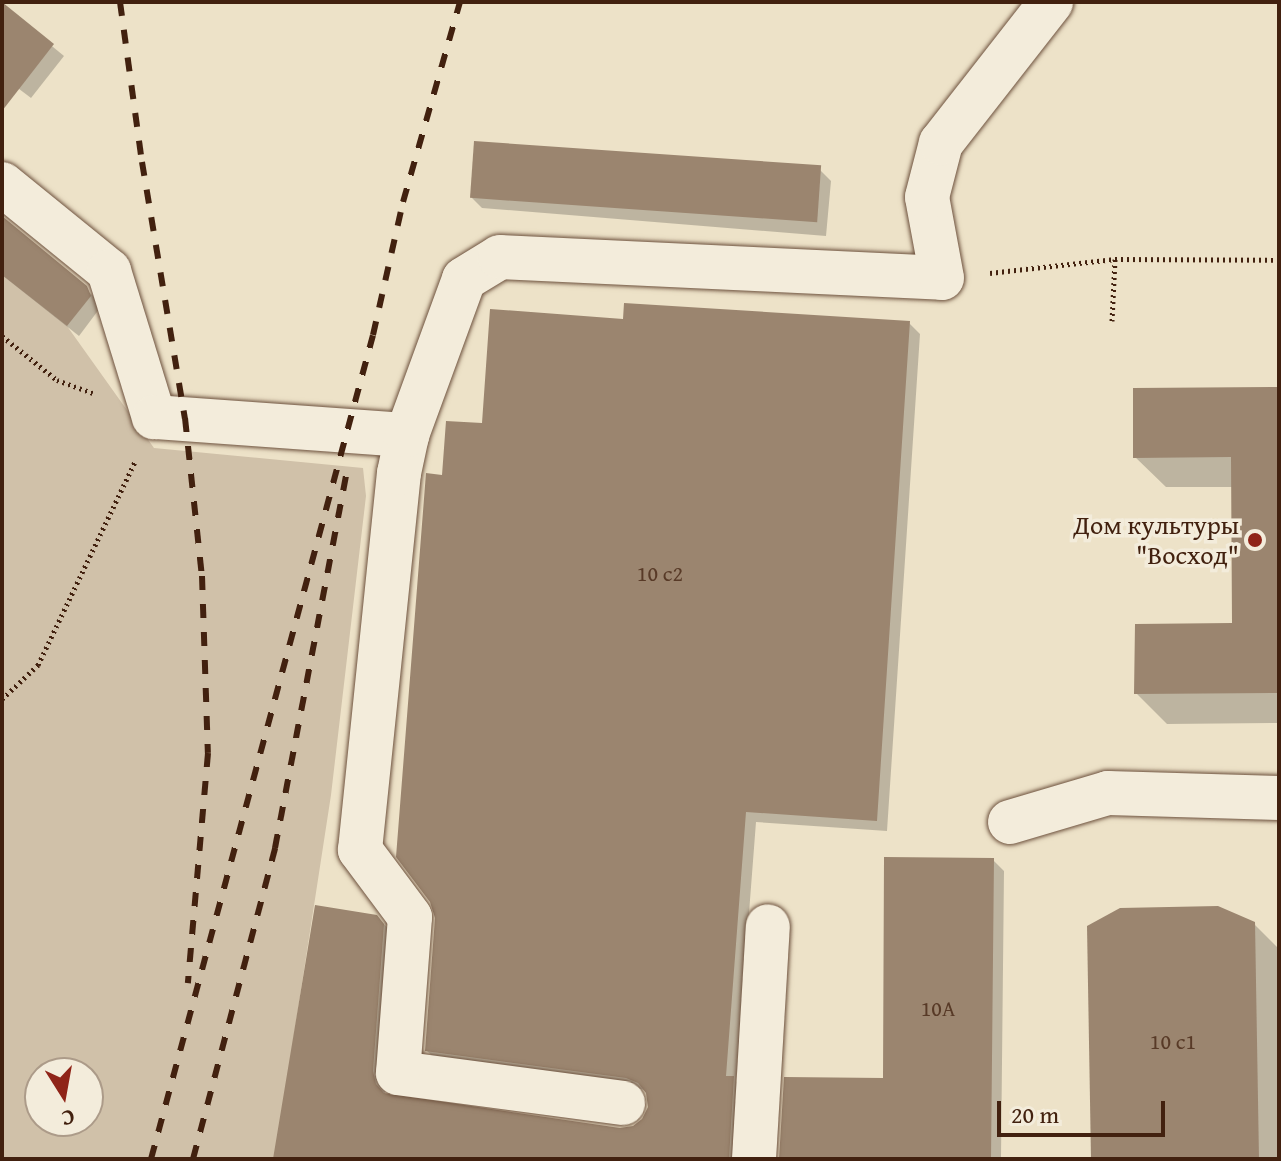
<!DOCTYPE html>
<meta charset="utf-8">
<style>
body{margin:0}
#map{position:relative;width:1281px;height:1161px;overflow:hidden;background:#ede2c8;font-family:"Gentium Book Plus",serif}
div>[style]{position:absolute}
.green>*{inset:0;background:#d0c1a9}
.shadow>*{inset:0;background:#0003}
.building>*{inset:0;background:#9b856f;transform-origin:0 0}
.path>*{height:5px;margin-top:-2.5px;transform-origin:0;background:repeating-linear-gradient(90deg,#42210f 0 2px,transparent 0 6px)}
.roads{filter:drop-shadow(0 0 2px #6d513d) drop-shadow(0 0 2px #6d513d)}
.minor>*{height:44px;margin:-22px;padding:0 22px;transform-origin:22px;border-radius:22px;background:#f3ecdb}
.rail>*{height:6px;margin-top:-3px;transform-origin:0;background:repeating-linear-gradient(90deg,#42210f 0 14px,transparent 0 28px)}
.dots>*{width:22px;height:22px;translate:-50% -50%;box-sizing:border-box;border:4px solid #f3ecdb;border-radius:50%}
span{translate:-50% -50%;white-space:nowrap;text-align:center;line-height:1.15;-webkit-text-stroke:7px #f3ecdb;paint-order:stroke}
.number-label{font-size:22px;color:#583a27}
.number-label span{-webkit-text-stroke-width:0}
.poi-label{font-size:26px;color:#42210f}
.right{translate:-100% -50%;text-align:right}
.frame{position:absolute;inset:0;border:4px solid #42210f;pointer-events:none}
.north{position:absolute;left:24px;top:1057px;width:80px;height:80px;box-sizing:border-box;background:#f3ecdb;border:2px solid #ac9b89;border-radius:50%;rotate:169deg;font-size:22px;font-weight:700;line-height:32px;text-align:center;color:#42210f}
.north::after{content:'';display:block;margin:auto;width:28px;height:36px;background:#8f2418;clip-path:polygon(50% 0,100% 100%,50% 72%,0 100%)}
.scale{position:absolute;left:997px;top:1101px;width:168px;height:36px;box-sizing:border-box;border:4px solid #42210f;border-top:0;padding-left:10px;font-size:24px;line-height:28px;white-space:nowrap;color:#42210f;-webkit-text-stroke:6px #f3ecdb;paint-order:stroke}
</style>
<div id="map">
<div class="green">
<i style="clip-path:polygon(evenodd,2px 275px,67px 326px,154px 448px,363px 468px,366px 496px,331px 795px,275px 1159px,2px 1159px,2px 275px,40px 1073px,88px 1073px,88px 1121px,40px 1121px,40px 1073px)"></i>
</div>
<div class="shadow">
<i style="clip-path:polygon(2px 5px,64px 56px,31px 98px,2px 76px)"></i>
<i style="clip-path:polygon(820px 170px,831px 181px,826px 236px,482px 208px,471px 197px)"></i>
<i style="clip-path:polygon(2px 219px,97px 299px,100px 308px,79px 336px,2px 275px)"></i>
<i style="clip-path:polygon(625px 322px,909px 323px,920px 334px,887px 831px,756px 822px,736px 1082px,744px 1089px,740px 1159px,276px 1159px,376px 917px,388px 928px,385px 1096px,620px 1130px,634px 1128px,644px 1120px,650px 1107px,646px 1091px,639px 1088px,438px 1061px,427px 1051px,437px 918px,444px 477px,483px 425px)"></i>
<i style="clip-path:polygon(1279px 389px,1279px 723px,1167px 724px,1136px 693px,1234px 625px,1233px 487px,1166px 487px,1135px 457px)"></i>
<i style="clip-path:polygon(993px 860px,1004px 871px,1001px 1159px,781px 1159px,885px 1080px)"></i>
<i style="clip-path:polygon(1254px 924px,1279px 949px,1279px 1159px,1093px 1159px)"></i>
</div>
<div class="building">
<i style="clip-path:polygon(2px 2px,54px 44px,2px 111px)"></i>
<i style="left:474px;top:141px;width:348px;height:57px;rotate:4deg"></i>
<i style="clip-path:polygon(2px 216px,87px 286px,91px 296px,67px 326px,2px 275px)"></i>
<i style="clip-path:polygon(624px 303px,910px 321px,877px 821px,746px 812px,726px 1076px,734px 1076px,729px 1159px,273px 1159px,315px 905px,377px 915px,384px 924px,373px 1071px,376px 1084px,384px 1093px,620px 1128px,633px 1126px,642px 1119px,648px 1107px,646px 1093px,638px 1083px,626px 1078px,425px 1051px,435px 918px,430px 902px,396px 857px,426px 473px,442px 475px,446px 421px,482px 423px,490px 309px,623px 319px)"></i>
<i style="clip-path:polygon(1279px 387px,1279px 693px,1134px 694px,1135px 624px,1232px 623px,1231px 457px,1133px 458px,1133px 388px)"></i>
<i style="clip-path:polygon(884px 857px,994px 858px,991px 1159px,779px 1159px,784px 1077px,883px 1078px)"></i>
<i style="clip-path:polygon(1218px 906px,1255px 922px,1259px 1159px,1091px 1159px,1087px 926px,1120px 908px)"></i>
</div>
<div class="path">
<i style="left:990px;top:273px;width:126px;rotate:-6.4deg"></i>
<i style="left:1115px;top:259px;width:164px;rotate:0.3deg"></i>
<i style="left:1112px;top:321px;width:62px;rotate:-87.2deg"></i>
<i style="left:2px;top:336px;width:70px;rotate:38.7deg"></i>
<i style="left:57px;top:380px;width:38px;rotate:20deg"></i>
<i style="left:2px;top:699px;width:50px;rotate:-43.4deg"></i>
<i style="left:38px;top:665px;width:225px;rotate:-64.5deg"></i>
</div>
<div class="roads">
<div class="minor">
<i style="left:2px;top:184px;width:138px;rotate:39.1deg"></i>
<i style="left:109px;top:271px;width:153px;rotate:72.9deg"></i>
<i style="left:154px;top:417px;width:254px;rotate:4.1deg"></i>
<i style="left:1010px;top:822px;width:102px;rotate:-16.5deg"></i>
<i style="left:1108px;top:793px;width:171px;rotate:1.7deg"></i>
<i style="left:623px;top:1103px;width:227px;rotate:-172.4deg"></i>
<i style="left:398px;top:1073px;width:156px;rotate:-85.6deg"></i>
<i style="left:410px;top:917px;width:84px;rotate:-126.7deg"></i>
<i style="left:360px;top:850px;width:379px;rotate:-84.1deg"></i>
<i style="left:399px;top:473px;width:39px;rotate:-78deg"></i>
<i style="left:407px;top:435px;width:166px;rotate:-69.9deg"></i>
<i style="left:464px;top:279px;width:42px;rotate:-31.4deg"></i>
<i style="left:500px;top:257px;width:442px;rotate:2.7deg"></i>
<i style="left:942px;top:278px;width:82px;rotate:-100.5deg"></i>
<i style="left:927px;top:197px;width:56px;rotate:-75.5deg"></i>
<i style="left:941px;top:143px;width:179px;rotate:-52deg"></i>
<i style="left:754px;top:1159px;width:233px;rotate:-86.6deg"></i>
</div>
</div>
<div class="rail">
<i style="left:120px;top:2px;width:162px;rotate:82.2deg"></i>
<i style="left:142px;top:162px;width:260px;rotate:80.5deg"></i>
<i style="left:185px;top:418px;width:159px;rotate:83.9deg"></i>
<i style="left:202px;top:576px;width:177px;rotate:88.1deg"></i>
<i style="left:208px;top:753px;width:231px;rotate:95deg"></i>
<i style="left:151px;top:1159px;width:853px;rotate:-74.92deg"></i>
<i style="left:373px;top:335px;width:136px;rotate:-77.3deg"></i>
<i style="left:403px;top:202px;width:208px;rotate:-74.1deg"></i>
<i style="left:193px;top:1159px;width:322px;rotate:-75.2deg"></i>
<i style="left:275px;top:848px;width:386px;rotate:-79.2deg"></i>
</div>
<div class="dots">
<i style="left:1255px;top:540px;background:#8f2418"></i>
</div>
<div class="number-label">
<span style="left:660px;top:574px">10 с2</span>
<span style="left:938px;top:1009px">10А</span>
<span style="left:1173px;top:1042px">10 с1</span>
</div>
<div class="poi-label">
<span class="right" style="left:1239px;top:540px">Дом культуры<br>"Восход"</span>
</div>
<div class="frame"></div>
<div class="north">С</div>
<div class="scale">20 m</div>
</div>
